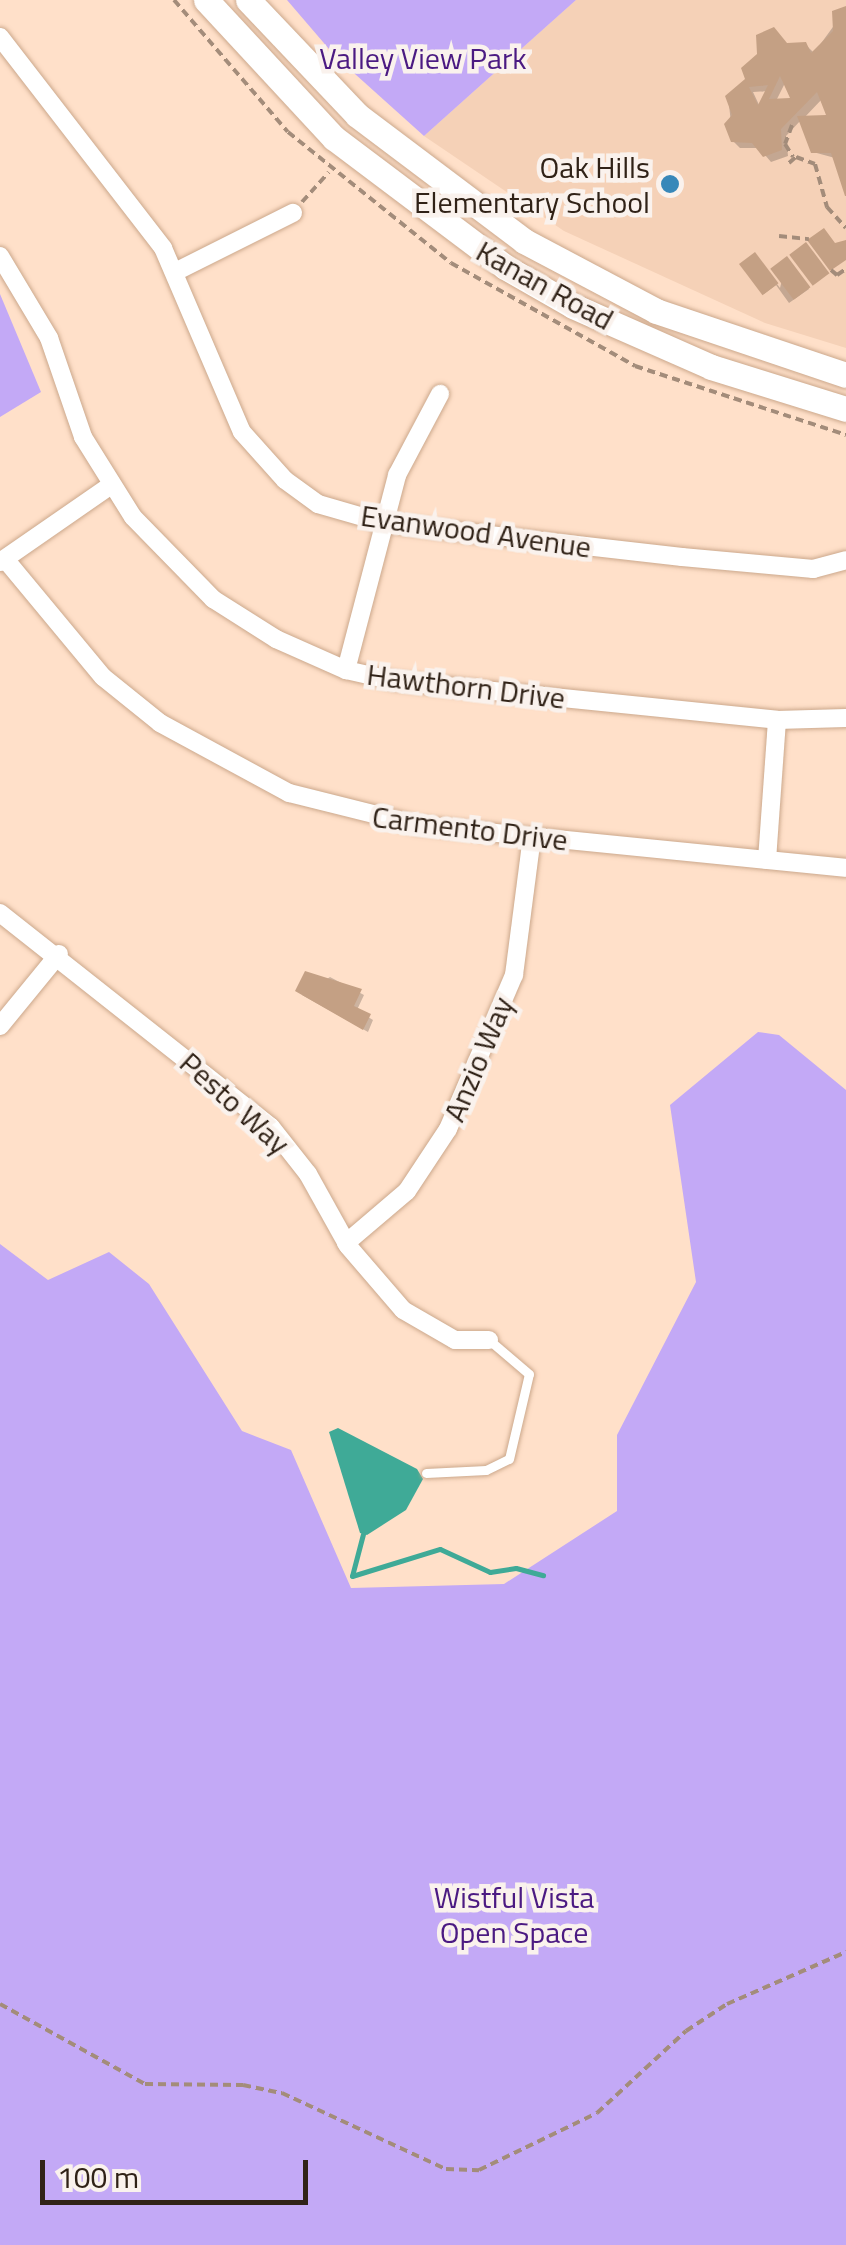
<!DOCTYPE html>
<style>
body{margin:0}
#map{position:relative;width:846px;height:2245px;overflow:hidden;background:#ffe0c9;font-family:"Titillium Web",sans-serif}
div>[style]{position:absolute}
.built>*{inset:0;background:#f5d1b7}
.green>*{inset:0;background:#c3a9f6}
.water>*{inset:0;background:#3faa97}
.shadow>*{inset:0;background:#0003}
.stream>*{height:5px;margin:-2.5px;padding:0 2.5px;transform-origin:2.5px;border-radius:2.5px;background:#3faa97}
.building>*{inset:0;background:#c4a084;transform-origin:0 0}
.path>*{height:4px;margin-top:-2px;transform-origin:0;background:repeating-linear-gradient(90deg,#a38c7a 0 8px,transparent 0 13px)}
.roads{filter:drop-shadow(0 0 2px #cca88c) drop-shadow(0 0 2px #cca88c)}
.lane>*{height:9px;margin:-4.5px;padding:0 4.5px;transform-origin:4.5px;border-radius:4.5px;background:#fff}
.street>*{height:18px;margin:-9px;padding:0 9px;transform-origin:9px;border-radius:9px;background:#fff}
.secondary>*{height:25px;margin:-12.5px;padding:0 12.5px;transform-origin:12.5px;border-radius:12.5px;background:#fff}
.dots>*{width:28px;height:28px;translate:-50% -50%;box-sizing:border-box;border:5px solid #faf2ed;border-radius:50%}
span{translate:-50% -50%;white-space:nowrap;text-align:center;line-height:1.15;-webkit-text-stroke:9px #faf2ed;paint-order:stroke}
.park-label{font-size:30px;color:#4b1a82}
.poi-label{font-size:30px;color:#302217}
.right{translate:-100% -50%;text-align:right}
.street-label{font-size:30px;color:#302217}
.scale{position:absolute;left:40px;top:2160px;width:268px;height:45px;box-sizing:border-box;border:5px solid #302217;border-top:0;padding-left:12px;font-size:30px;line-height:35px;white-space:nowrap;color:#302217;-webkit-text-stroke:8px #faf2ed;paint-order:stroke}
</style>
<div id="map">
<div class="built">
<i style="clip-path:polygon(576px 0,846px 0,846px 348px,765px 323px,564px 231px,424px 136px)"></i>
</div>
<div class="green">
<i style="clip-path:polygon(287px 0,576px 0,424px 136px,335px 56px)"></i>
<i style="clip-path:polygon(0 294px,41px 392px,0 417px)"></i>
<i style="clip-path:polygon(758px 1032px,779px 1035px,846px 1090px,846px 2245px,0 2245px,0 1244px,48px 1280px,109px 1252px,149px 1284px,242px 1431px,291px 1450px,351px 1588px,504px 1584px,617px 1511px,617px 1435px,696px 1282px,670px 1105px)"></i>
</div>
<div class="water">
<i style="clip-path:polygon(338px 1428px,417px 1469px,423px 1479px,406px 1510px,367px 1535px,360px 1533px,329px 1432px)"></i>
</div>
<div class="shadow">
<i style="clip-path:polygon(evenodd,846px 9px,846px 190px,835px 158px,813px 152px,801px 120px,786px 136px,788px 156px,771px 162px,759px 148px,740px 148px,733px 141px,728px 96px,788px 46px,805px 44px,814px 53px,846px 9px,785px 83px,794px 101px,776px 101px,785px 83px,846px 9px,768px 91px,760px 107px,753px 92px,768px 91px,846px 9px,823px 98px,830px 118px,803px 119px,823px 98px)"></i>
<i style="clip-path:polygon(755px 255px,780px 288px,787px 260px,809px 289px,789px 303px,776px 285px,764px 294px,742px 265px)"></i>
<i style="clip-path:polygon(330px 977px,364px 995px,357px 1010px,373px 1020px,368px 1032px,302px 995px)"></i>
</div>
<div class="stream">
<i style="left:363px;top:1534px;width:43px;rotate:104.7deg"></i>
<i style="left:352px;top:1576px;width:92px;rotate:-17.1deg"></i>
<i style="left:440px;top:1549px;width:55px;rotate:24.7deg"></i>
<i style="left:490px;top:1572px;width:26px;rotate:-9deg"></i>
<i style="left:516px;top:1568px;width:28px;rotate:15deg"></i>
</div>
<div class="building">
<i style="clip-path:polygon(evenodd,846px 6px,846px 196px,845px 196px,831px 153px,811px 153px,797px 116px,826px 115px,817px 92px,781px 129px,782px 150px,763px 157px,752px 143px,731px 142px,724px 124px,732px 115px,725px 96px,745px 79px,741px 68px,757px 54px,756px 35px,774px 27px,787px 43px,806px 42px,811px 53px,833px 31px,832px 11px,846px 6px,780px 76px,790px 98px,769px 99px,780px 76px,846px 6px,768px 85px,758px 105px,749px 87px,768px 85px)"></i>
<i style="clip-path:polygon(824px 228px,835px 243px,846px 240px,846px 260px,830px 271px,807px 240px)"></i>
<i style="left:806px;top:242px;width:39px;height:21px;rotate:53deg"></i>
<i style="left:755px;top:252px;width:39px;height:20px;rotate:53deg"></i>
<i style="left:787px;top:256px;width:39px;height:21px;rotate:53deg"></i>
<i style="clip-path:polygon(305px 971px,362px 989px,354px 1006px,371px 1014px,363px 1030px,295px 991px)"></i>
</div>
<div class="path">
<i style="left:174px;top:0;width:174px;rotate:49.2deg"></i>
<i style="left:288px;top:132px;width:209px;rotate:38.8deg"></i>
<i style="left:451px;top:263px;width:211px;rotate:29.2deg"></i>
<i style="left:635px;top:366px;width:222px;rotate:18.1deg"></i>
<i style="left:792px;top:125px;width:20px;rotate:110deg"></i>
<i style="left:785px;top:144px;width:15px;rotate:58deg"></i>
<i style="left:789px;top:163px;width:9px;rotate:-41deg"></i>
<i style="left:796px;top:157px;width:20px;rotate:20deg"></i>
<i style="left:815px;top:164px;width:45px;rotate:74.4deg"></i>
<i style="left:827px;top:207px;width:28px;rotate:48deg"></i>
<i style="left:302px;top:202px;width:40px;rotate:-48deg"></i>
<i style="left:779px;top:236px;width:30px;rotate:6deg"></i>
<i style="left:831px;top:270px;width:8px;rotate:40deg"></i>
<i style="left:837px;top:275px;width:11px;rotate:-34deg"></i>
<i style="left:0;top:2004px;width:166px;rotate:28.9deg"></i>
<i style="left:145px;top:2084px;width:98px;rotate:0.6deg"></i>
<i style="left:243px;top:2085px;width:40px;rotate:12deg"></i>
<i style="left:282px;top:2093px;width:181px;rotate:24.9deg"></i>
<i style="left:446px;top:2169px;width:33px;rotate:2deg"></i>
<i style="left:479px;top:2170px;width:131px;rotate:-25.8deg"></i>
<i style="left:597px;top:2113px;width:121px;rotate:-42.7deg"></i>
<i style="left:686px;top:2031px;width:49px;rotate:-33.4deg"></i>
<i style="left:727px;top:2004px;width:130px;rotate:-23.6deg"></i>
</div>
<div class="roads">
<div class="lane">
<i style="left:426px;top:1473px;width:60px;rotate:-2.9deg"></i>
<i style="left:486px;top:1470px;width:25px;rotate:-26deg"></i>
<i style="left:509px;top:1459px;width:87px;rotate:-76.8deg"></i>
<i style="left:529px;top:1374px;width:52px;rotate:-139.6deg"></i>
</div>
<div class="street">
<i style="left:0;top:37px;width:267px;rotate:52.3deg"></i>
<i style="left:163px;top:248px;width:200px;rotate:66.8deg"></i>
<i style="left:242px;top:432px;width:64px;rotate:48.1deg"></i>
<i style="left:285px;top:480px;width:41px;rotate:36deg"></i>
<i style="left:318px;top:504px;width:69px;rotate:16.1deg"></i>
<i style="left:384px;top:523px;width:300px;rotate:6.5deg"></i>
<i style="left:682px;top:557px;width:132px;rotate:5.2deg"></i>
<i style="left:813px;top:569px;width:34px;rotate:-15deg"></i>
<i style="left:0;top:256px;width:96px;rotate:59.1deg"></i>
<i style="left:49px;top:338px;width:105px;rotate:71deg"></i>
<i style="left:83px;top:437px;width:94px;rotate:58deg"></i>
<i style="left:133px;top:517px;width:115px;rotate:45.7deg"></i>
<i style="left:213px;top:599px;width:75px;rotate:32.4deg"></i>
<i style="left:276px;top:639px;width:77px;rotate:23.9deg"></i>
<i style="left:346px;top:670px;width:50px;rotate:12.7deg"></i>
<i style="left:395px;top:681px;width:384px;rotate:5.8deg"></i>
<i style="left:777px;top:720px;width:69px;rotate:-1.7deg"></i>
<i style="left:175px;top:272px;width:132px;rotate:-26.6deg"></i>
<i style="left:5px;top:559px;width:153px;rotate:50.3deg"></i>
<i style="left:103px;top:677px;width:73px;rotate:38.9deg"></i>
<i style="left:160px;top:723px;width:147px;rotate:28.5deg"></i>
<i style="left:289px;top:793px;width:132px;rotate:14deg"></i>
<i style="left:417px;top:825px;width:431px;rotate:5.7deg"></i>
<i style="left:0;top:562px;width:135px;rotate:-34.7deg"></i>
<i style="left:346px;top:670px;width:202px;rotate:-75.3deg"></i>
<i style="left:397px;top:475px;width:92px;rotate:-62deg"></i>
<i style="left:767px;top:860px;width:140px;rotate:-85.9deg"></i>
<i style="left:0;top:913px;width:345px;rotate:38.3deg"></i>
<i style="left:271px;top:1127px;width:60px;rotate:51.8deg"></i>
<i style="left:308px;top:1174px;width:82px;rotate:60.9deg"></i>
<i style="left:348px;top:1246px;width:84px;rotate:49.3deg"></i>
<i style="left:403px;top:1310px;width:60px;rotate:30deg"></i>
<i style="left:455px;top:1340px;width:34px"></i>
<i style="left:0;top:1026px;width:93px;rotate:-50.7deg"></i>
<i style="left:346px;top:1243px;width:80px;rotate:-40.4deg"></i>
<i style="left:407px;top:1191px;width:74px;rotate:-56.5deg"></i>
<i style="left:448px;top:1129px;width:168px;rotate:-66.8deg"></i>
<i style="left:514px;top:975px;width:139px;rotate:-82.6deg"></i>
</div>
<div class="secondary">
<i style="left:206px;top:0;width:188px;rotate:47.2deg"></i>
<i style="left:334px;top:138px;width:214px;rotate:37deg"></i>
<i style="left:505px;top:267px;width:78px;rotate:29.8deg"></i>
<i style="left:573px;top:306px;width:151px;rotate:23.8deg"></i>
<i style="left:711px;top:367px;width:141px;rotate:17.3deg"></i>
<i style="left:248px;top:0;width:158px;rotate:46.5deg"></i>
<i style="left:357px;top:115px;width:209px;rotate:37deg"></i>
<i style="left:524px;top:241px;width:149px;rotate:27.9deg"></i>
<i style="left:656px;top:311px;width:200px;rotate:18.6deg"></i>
</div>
</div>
<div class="dots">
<i style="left:670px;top:184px;background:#3888b9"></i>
</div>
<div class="park-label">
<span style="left:423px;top:58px">Valley View Park</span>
<span style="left:514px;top:1914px">Wistful Vista<br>Open Space</span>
</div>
<div class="poi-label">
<span class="right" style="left:650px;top:184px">Oak Hills<br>Elementary School</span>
</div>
<div class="street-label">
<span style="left:545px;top:285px;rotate:29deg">Kanan Road</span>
<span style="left:476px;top:531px;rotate:8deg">Evanwood Avenue</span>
<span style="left:466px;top:686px;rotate:7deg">Hawthorn Drive</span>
<span style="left:470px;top:828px;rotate:7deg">Carmento Drive</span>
<span style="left:478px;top:1059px;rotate:-67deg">Anzio Way</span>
<span style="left:235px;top:1103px;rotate:42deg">Pesto Way</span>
</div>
<div class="scale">100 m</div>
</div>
